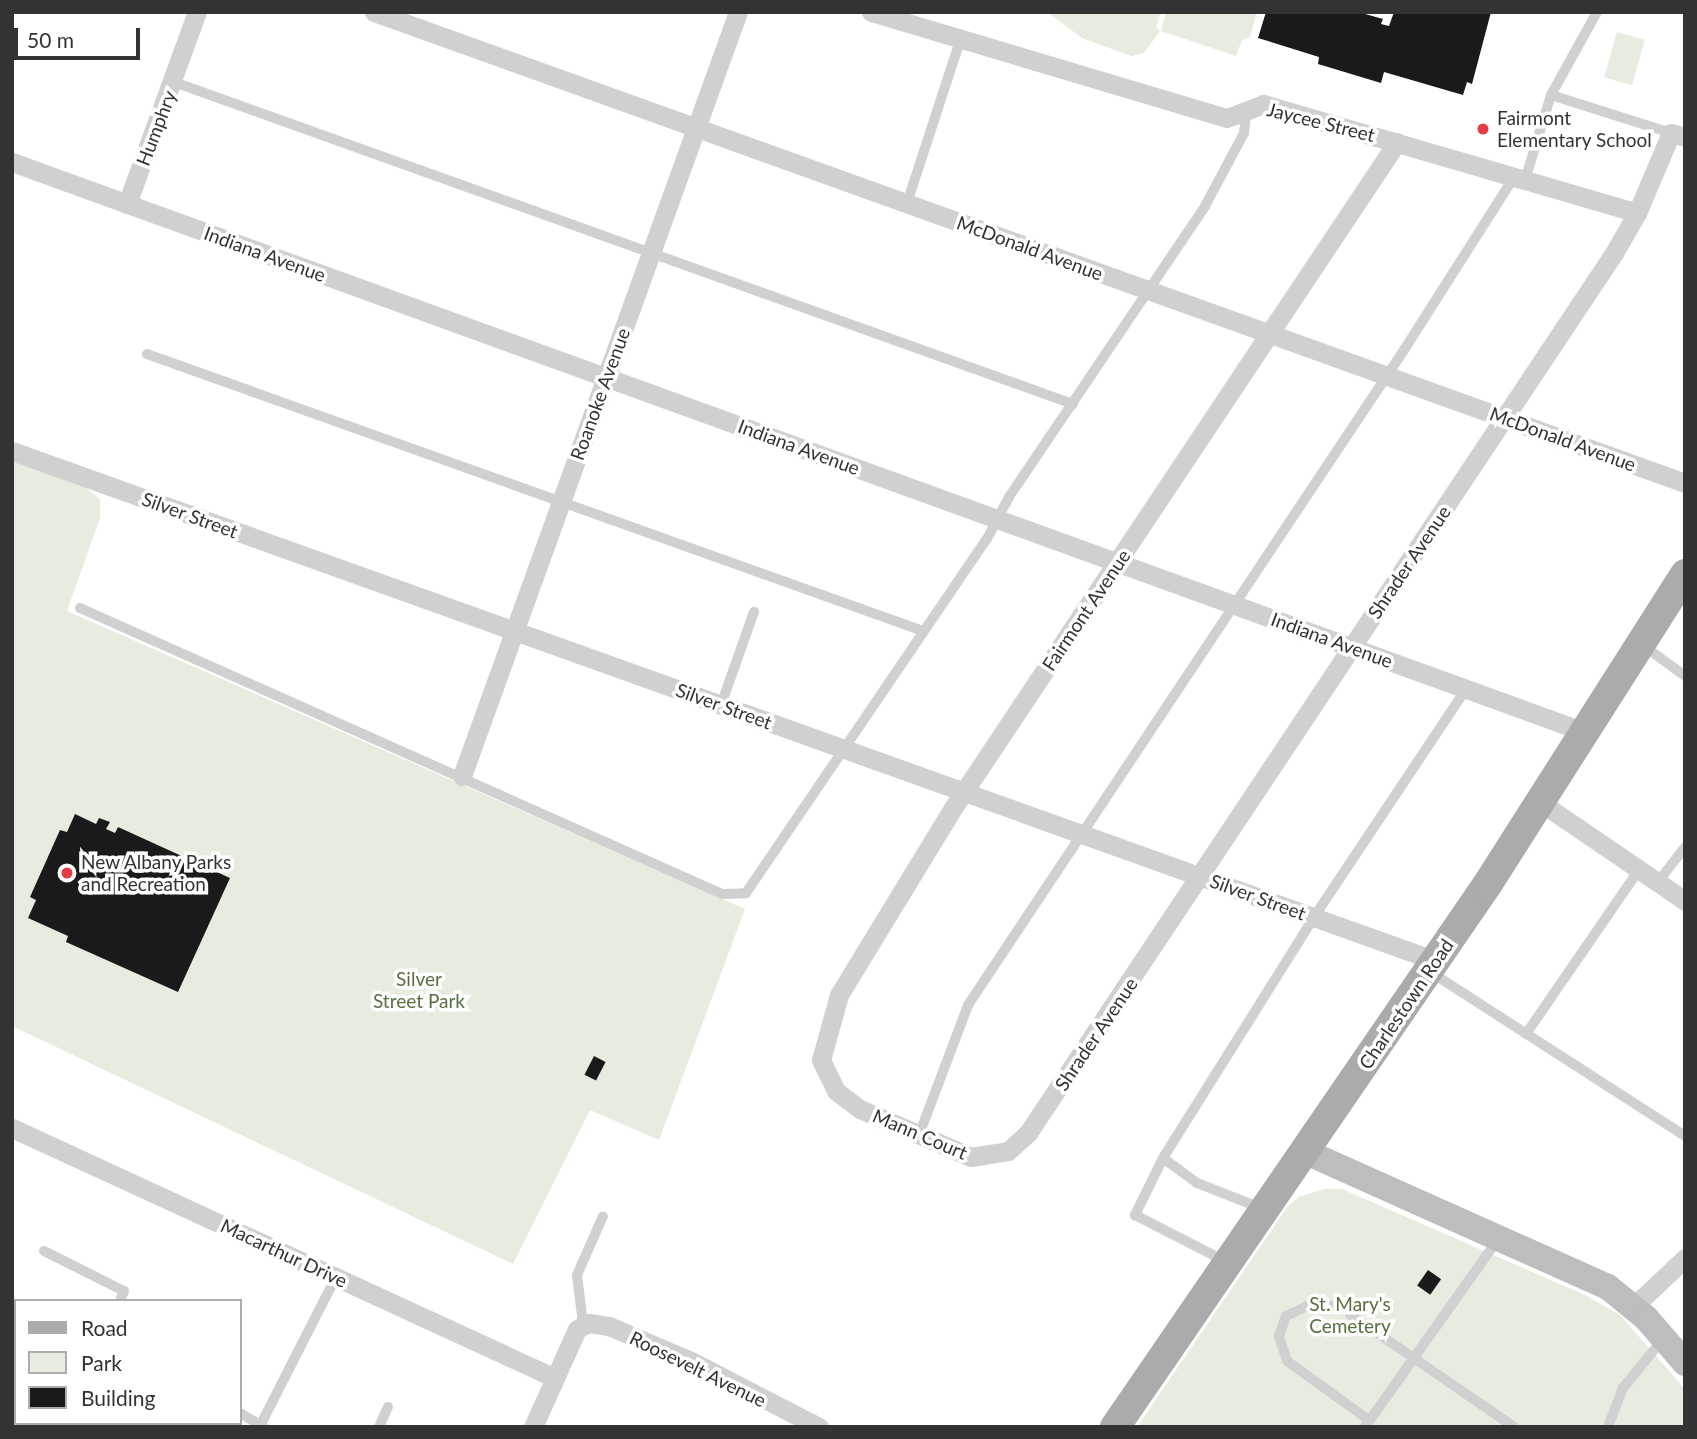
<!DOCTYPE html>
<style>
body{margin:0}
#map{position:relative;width:1697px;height:1439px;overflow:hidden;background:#fff;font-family:Lato,sans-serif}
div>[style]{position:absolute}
.green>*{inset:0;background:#e6ecdf;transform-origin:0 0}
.building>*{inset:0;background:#1a1a1a;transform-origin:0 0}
.service>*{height:10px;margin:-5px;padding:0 5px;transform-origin:5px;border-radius:5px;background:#d0d0d0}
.minor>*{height:19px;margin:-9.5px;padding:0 9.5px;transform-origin:9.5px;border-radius:9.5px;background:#d0d0d0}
.secondary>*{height:26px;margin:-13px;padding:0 13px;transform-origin:13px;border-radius:13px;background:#bdbdbd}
.primary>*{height:30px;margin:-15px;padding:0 15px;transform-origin:15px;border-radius:15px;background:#ababab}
.dots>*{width:19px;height:19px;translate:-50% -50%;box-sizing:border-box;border:4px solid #fff;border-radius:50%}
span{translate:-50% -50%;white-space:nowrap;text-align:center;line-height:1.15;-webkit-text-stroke:7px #fff;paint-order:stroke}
.poi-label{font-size:19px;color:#333}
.left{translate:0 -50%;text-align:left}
.street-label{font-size:19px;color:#333}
.park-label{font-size:19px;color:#56703f}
.frame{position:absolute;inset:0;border:14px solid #333;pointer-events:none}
.legend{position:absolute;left:14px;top:1299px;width:228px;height:126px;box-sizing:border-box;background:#fff;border:2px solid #adadad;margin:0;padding:9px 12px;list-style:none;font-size:21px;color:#333}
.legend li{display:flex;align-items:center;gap:14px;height:35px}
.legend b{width:35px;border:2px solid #adadad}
.scale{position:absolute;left:14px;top:28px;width:126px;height:32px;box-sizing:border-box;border:4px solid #333;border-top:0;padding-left:9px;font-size:21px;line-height:24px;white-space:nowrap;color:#333;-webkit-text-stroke:5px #fff;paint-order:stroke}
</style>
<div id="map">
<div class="green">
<i style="clip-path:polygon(1047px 12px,1161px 12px,1156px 28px,1160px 31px,1144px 53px,1131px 56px,1082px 38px)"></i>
<i style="clip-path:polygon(1166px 12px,1257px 12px,1250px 37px,1242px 40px,1236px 56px,1161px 31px)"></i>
<i style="left:1617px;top:32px;width:29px;height:47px;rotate:16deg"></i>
<i style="clip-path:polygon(12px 461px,85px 487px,100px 499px,100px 518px,67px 611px,745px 909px,659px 1140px,590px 1110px,513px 1264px,12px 1026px)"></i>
<i style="clip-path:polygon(1324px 1189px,1342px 1189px,1585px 1295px,1620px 1315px,1685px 1389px,1685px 1427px,1137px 1427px,1288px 1206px,1299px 1197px)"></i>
</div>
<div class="building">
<i style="clip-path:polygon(1266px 12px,1358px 12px,1383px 19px,1381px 24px,1389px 26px,1394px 12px,1491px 12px,1472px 84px,1467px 82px,1463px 95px,1384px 72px,1381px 83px,1318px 64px,1319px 57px,1258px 38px)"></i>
<i style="clip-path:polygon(75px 814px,96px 824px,99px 818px,110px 822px,106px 829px,115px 833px,118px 827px,230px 878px,178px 992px,66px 942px,68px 936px,28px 918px,36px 900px,30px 897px,60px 830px,67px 832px)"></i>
<i style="left:594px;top:1056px;width:13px;height:21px;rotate:27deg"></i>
<i style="left:1428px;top:1270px;width:16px;height:19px;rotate:35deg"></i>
</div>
<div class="service">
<i style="left:174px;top:82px;width:955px;rotate:19.71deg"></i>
<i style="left:1551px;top:95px;width:126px;rotate:17.6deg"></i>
<i style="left:1525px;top:180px;width:89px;rotate:-73deg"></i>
<i style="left:1551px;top:95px;width:95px;rotate:-61deg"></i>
<i style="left:907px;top:203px;width:174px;rotate:-71.9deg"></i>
<i style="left:147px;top:354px;width:824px;rotate:19.64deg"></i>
<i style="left:80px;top:608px;width:703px;rotate:24.01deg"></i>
<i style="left:722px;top:894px;width:24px;rotate:-2deg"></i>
<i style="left:746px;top:893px;width:428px;rotate:-55.8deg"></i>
<i style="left:987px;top:539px;width:47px;rotate:-62.4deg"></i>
<i style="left:1009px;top:497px;width:351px;rotate:-56deg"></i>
<i style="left:1205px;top:206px;width:83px;rotate:-61.9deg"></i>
<i style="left:1244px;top:133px;width:19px;rotate:-84deg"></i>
<i style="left:1644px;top:646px;width:51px;rotate:36.2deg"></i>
<i style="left:721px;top:705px;width:99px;rotate:-70.5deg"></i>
<i style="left:1657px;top:883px;width:46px;rotate:-52.1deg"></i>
<i style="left:1432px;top:973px;width:301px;rotate:32.8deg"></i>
<i style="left:1526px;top:1034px;width:198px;rotate:-55.5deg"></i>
<i style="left:919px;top:1135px;width:139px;rotate:-69.3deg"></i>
<i style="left:968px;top:1005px;width:783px;rotate:-56.35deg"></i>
<i style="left:1402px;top:353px;width:209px;rotate:-57.5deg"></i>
<i style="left:1163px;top:1158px;width:64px;rotate:116.2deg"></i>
<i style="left:1135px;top:1215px;width:101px;rotate:27.1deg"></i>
<i style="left:1261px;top:1208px;width:69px;rotate:-158.7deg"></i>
<i style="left:1197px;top:1183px;width:42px;rotate:-143.7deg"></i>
<i style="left:1163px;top:1158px;width:284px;rotate:-57.9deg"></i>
<i style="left:1314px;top:917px;width:274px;rotate:-56.3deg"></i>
<i style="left:44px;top:1251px;width:89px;rotate:26.6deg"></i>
<i style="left:124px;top:1291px;width:11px;rotate:112deg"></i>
<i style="left:583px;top:1324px;width:49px;rotate:-97deg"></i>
<i style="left:577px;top:1275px;width:64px;rotate:-66.2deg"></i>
<i style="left:12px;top:1350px;width:4px;rotate:27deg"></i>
<i style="left:240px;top:1413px;width:27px;rotate:31deg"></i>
<i style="left:1369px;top:1420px;width:101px;rotate:-144.3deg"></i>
<i style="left:1287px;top:1361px;width:26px;rotate:-108deg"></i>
<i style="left:1279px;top:1336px;width:21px;rotate:-71deg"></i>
<i style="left:1286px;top:1316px;width:23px;rotate:-25deg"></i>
<i style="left:1307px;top:1306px;width:31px"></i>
<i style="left:1338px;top:1306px;width:214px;rotate:34.5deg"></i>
<i style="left:174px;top:1423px;width:8px;rotate:30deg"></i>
<i style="left:261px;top:1424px;width:165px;rotate:-63deg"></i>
<i style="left:70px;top:1427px;width:4px;rotate:-76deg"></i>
<i style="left:206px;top:1427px;width:5px;rotate:-53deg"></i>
<i style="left:379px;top:1427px;width:22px;rotate:-66deg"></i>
<i style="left:1365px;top:1427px;width:230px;rotate:-54.7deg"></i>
<i style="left:1608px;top:1427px;width:42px;rotate:-69deg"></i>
<i style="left:1623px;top:1388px;width:63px;rotate:-50.8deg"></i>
</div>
<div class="minor">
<i style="left:374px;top:12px;width:1393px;rotate:19.76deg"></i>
<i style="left:871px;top:12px;width:371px;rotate:16.6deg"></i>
<i style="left:1227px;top:118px;width:39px;rotate:-21deg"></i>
<i style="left:1263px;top:104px;width:390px;rotate:16.2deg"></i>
<i style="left:1397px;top:142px;width:800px;rotate:123.69deg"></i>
<i style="left:953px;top:808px;width:219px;rotate:121.4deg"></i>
<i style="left:839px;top:995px;width:67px;rotate:105.5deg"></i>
<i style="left:821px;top:1060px;width:34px;rotate:64deg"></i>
<i style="left:836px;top:1091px;width:30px;rotate:37deg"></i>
<i style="left:860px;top:1109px;width:121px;rotate:23.4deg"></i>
<i style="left:971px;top:1157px;width:37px;rotate:-9deg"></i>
<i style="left:1008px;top:1151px;width:27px;rotate:-42deg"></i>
<i style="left:1028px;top:1133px;width:1057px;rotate:-56.34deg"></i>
<i style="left:1614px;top:253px;width:46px;rotate:-60.1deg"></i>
<i style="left:1637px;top:213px;width:87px;rotate:-67deg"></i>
<i style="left:1671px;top:133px;width:15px;rotate:16deg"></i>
<i style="left:12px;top:162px;width:1673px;rotate:19.92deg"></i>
<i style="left:127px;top:204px;width:204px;rotate:-70deg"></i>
<i style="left:12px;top:451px;width:1513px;rotate:19.7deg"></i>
<i style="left:462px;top:776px;width:812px;rotate:-70.14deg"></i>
<i style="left:1540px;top:802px;width:176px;rotate:34.3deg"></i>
<i style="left:12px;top:1128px;width:598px;rotate:24.72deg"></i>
<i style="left:1634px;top:1306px;width:70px;rotate:-43.3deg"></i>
<i style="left:533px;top:1427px;width:107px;rotate:-65.8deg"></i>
<i style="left:577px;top:1329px;width:13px;rotate:-27deg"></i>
<i style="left:589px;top:1323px;width:20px;rotate:9deg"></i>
<i style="left:609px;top:1326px;width:91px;rotate:23.2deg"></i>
<i style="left:693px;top:1362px;width:142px;rotate:27.3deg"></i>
</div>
<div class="secondary">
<i style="left:1306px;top:1152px;width:331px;rotate:24.1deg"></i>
<i style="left:1608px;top:1287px;width:49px;rotate:39.2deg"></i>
<i style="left:1646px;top:1318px;width:60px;rotate:49.1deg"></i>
</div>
<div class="primary">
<i style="left:1115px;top:1427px;width:657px;rotate:-55.54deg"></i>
<i style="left:1487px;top:885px;width:369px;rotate:-57.5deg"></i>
</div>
<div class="dots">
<i style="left:1483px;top:129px;background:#e63946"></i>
<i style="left:67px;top:873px;background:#e63946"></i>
</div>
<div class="poi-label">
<span class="left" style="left:1497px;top:129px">Fairmont<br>Elementary School</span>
<span class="left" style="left:81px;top:873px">New Albany Parks<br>and Recreation</span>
</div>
<div class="street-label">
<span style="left:1321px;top:122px;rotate:14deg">Jaycee Street</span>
<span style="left:156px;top:128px;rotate:-69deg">Humphry</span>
<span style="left:1030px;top:248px;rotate:20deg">McDonald Avenue</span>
<span style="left:265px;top:254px;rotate:20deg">Indiana Avenue</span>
<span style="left:600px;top:394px;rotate:-70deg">Roanoke Avenue</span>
<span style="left:1563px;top:439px;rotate:20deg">McDonald Avenue</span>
<span style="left:799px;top:447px;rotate:20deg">Indiana Avenue</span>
<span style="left:190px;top:515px;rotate:20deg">Silver Street</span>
<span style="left:1409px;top:562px;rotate:-56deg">Shrader Avenue</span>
<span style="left:1086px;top:610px;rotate:-56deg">Fairmont Avenue</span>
<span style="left:1332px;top:640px;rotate:20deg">Indiana Avenue</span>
<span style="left:724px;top:706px;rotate:20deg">Silver Street</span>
<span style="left:1258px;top:897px;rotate:20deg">Silver Street</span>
<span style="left:1406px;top:1004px;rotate:-56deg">Charlestown Road</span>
<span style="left:1096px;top:1034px;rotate:-56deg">Shrader Avenue</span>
<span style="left:920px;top:1134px;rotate:23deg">Mann Court</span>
<span style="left:284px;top:1253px;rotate:25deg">Macarthur Drive</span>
<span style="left:698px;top:1369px;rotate:26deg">Roosevelt Avenue</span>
</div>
<div class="park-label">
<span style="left:419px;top:990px">Silver<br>Street Park</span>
<span style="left:1350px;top:1315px">St. Mary's<br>Cemetery</span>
</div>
<div class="frame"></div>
<ul class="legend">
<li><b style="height:9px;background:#ababab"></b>Road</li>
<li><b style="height:19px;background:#e6ecdf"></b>Park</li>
<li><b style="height:19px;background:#1a1a1a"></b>Building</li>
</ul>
<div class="scale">50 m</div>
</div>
